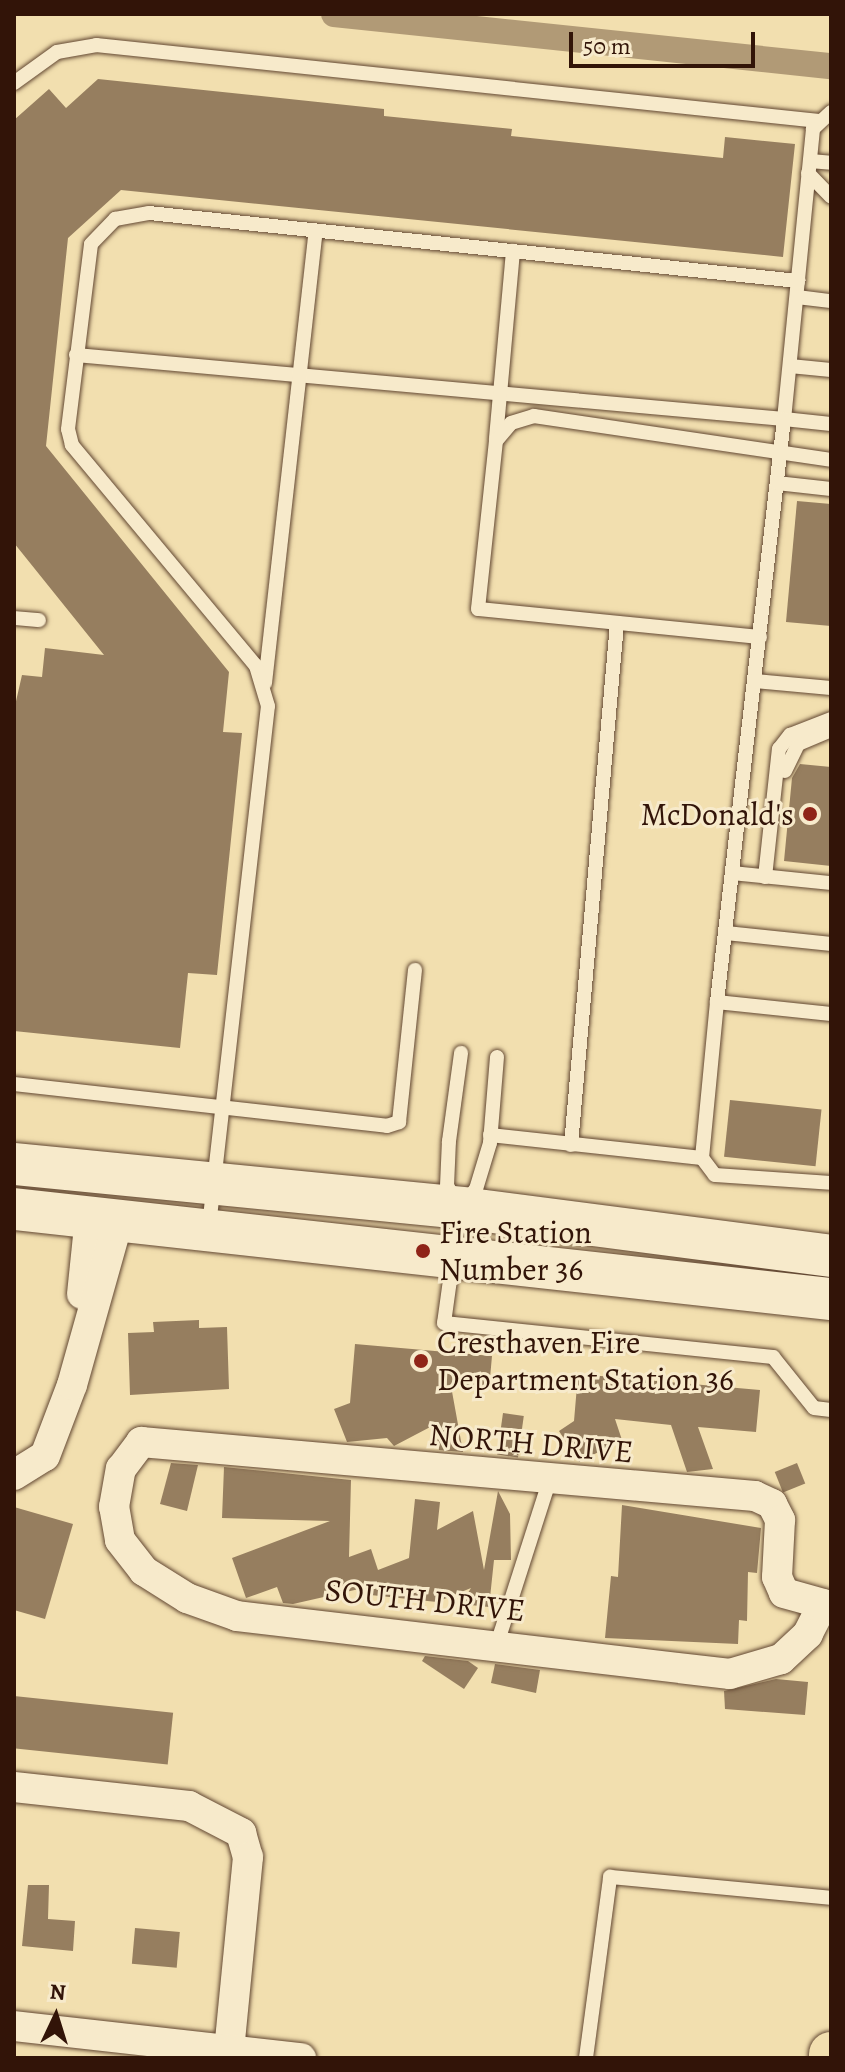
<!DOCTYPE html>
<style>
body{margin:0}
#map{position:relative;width:845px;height:2072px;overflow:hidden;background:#f2dfaf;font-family:Alegreya,serif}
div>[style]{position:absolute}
.canal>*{height:26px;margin:-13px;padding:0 13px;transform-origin:13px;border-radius:13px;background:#b19a76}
.building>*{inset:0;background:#967e5f;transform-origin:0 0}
.roads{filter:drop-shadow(0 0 2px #624732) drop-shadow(0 0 2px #624732)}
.lane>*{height:14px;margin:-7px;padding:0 7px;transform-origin:7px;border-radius:7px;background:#f7eacb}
.street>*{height:30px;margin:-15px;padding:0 15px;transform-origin:15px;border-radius:15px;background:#f7eacb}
.secondary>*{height:42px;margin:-21px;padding:0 21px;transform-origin:21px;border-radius:21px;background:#f7eacb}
.primary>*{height:44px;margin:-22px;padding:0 22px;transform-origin:22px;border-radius:22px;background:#f2dfaf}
.dots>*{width:22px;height:22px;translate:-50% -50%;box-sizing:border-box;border:4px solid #f7eacb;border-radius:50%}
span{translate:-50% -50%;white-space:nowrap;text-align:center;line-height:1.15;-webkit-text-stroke:6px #f7eacb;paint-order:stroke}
.poi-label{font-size:32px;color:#321408}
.right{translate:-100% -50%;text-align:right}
.left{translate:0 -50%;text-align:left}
.street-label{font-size:32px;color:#321408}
.frame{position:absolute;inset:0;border:16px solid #321408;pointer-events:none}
.north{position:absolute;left:16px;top:1976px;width:80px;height:80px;-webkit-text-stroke:6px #f7eacb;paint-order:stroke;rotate:4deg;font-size:22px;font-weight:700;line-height:32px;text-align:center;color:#321408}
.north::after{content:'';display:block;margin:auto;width:28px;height:36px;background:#321408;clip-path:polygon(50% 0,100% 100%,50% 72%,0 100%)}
.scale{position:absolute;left:569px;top:32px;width:186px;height:36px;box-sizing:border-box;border:4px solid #321408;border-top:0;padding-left:10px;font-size:24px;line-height:28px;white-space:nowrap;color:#321408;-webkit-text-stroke:6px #f7eacb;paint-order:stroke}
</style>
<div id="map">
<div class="canal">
<i style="left:334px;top:14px;width:500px;rotate:6deg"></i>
</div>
<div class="building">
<i style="clip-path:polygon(98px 79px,384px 109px,384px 116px,512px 129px,511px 136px,723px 158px,725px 137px,795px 144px,783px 257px,121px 190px,68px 238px,46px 446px,229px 672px,223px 732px,242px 733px,217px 975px,188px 973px,180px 1048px,14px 1031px,14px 710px,22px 675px,42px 677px,45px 648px,104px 655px,14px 543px,14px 120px,49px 89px,66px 108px)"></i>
<i style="clip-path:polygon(797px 501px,831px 504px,831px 626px,786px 622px)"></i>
<i style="clip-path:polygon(800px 764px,831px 767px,831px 866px,784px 861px,792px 778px)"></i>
<i style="left:730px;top:1100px;width:92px;height:57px;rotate:6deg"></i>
<i style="clip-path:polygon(199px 1320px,199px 1328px,227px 1327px,229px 1389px,130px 1395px,128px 1333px,154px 1332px,153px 1322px)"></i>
<i style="clip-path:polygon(355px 1344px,492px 1356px,489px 1389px,451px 1386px,463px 1452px,439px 1450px,434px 1425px,394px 1446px,387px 1438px,347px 1442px,334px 1409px,350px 1403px)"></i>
<i style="clip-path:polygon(578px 1374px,760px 1390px,756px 1432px,698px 1427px,713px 1469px,687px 1472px,671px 1425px,615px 1419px,622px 1440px,579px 1462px,559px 1431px,574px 1421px)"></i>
<i style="left:503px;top:1413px;width:21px;height:42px;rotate:8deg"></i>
<i style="clip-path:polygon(171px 1463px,198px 1465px,187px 1511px,160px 1504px)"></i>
<i style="left:797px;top:1463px;width:22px;height:24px;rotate:68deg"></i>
<i style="clip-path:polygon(224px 1467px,351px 1480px,349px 1557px,371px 1549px,378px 1570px,409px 1558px,415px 1499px,440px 1502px,437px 1530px,473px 1511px,484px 1570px,498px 1491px,510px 1514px,511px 1560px,494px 1560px,489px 1607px,461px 1604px,471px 1588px,437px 1602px,361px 1594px,359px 1589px,293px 1604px,283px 1603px,277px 1587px,246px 1598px,232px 1558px,330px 1521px,222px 1518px)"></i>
<i style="clip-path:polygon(622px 1505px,761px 1528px,757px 1573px,748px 1572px,747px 1621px,739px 1620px,738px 1644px,605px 1638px,611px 1576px,618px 1577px)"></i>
<i style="clip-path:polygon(14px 1507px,73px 1524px,45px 1619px,14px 1610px)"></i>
<i style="clip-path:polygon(425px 1656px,468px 1661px,478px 1668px,464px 1689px,422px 1661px)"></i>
<i style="clip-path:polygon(495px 1664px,540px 1670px,536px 1693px,491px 1683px)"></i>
<i style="clip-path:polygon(776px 1679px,808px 1682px,805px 1715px,725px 1709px,724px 1691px)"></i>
<i style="left:14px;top:1696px;width:160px;height:52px;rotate:6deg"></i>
<i style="clip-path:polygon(28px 1885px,49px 1885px,48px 1919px,75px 1921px,73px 1951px,22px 1946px)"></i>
<i style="left:135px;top:1928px;width:45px;height:36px;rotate:5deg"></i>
</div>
<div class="roads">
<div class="lane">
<i style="left:14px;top:83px;width:53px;rotate:-35.8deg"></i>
<i style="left:57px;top:52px;width:40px;rotate:-10deg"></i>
<i style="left:96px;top:45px;width:727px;rotate:6deg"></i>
<i style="left:831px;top:112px;width:25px;rotate:137deg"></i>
<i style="left:813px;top:129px;width:291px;rotate:95.7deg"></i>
<i style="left:784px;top:419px;width:47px;rotate:6.1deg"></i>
<i style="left:810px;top:161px;width:21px;rotate:5deg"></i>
<i style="left:808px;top:173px;width:33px;rotate:46deg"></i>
<i style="left:797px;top:297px;width:34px;rotate:7deg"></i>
<i style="left:76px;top:355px;width:711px;rotate:5.17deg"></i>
<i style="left:784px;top:419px;width:587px;rotate:96.56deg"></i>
<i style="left:790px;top:366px;width:41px;rotate:5.6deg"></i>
<i style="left:496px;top:438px;width:188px;rotate:-84.8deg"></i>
<i style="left:777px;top:483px;width:54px;rotate:6.3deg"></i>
<i style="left:14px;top:618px;width:25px;rotate:5deg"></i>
<i style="left:760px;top:637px;width:283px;rotate:-174.3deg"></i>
<i style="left:478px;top:609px;width:169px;rotate:-83.9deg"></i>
<i style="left:496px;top:441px;width:23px;rotate:-50deg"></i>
<i style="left:511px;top:423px;width:24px;rotate:-17deg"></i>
<i style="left:534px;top:416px;width:300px;rotate:8.4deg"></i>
<i style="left:755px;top:681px;width:76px;rotate:5.3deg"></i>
<i style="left:265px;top:683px;width:455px;rotate:-83.6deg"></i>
<i style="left:785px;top:771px;width:30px;rotate:-64deg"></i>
<i style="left:798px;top:744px;width:36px;rotate:-23deg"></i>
<i style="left:732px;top:873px;width:100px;rotate:5.8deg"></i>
<i style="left:765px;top:877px;width:129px;rotate:-83.8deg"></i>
<i style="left:779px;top:749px;width:18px;rotate:-52deg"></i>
<i style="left:790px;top:735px;width:44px;rotate:-21.3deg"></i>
<i style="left:726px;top:933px;width:106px;rotate:6deg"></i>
<i style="left:831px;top:1014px;width:115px;rotate:-174deg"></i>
<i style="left:717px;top:1002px;width:157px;rotate:95.5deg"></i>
<i style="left:702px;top:1158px;width:21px;rotate:53deg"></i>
<i style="left:715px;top:1175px;width:116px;rotate:3.9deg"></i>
<i style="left:497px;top:1057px;width:86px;rotate:94.7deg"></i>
<i style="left:490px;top:1143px;width:48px;rotate:106.9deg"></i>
<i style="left:476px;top:1189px;width:25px;rotate:130deg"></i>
<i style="left:460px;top:1208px;width:116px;rotate:97.9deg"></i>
<i style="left:444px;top:1323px;width:331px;rotate:5.9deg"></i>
<i style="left:773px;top:1357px;width:65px;rotate:51.2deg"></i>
<i style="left:814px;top:1408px;width:17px;rotate:7deg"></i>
<i style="left:14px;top:1084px;width:375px;rotate:6.4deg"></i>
<i style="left:387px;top:1126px;width:13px;rotate:-18deg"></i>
<i style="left:399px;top:1122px;width:153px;rotate:-84deg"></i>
<i style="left:490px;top:1135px;width:213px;rotate:6.2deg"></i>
<i style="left:571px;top:1145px;width:524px;rotate:-84.96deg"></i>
<i style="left:456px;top:1202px;width:18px;rotate:-119deg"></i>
<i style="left:447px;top:1186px;width:45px;rotate:-87.5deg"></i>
<i style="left:449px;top:1141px;width:89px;rotate:-82.2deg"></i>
<i style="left:209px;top:1226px;width:523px;rotate:-83.53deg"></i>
<i style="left:268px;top:706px;width:42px;rotate:-106.7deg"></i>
<i style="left:256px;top:666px;width:288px;rotate:-129.8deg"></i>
<i style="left:72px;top:445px;width:16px;rotate:-104deg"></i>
<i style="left:68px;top:429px;width:186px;rotate:-82.9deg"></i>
<i style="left:91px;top:244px;width:35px;rotate:-46deg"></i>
<i style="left:115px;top:219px;width:35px;rotate:-10deg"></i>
<i style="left:149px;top:213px;width:653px;rotate:5.98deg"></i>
<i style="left:497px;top:1644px;width:170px;rotate:-72.2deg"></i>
<i style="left:586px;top:2058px;width:183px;rotate:-82.4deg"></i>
<i style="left:610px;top:1877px;width:222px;rotate:5.4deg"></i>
</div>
<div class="street">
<i style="left:82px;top:1294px;width:77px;rotate:-84.1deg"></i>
<i style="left:14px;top:1475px;width:36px;rotate:-32deg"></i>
<i style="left:45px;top:1456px;width:76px;rotate:-69.2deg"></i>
<i style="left:72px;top:1385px;width:170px;rotate:-74.3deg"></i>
<i style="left:823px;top:1604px;width:34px;rotate:117deg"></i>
<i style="left:808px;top:1634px;width:37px;rotate:137deg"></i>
<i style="left:781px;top:1659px;width:53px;rotate:163.6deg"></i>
<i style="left:730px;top:1674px;width:496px;rotate:-173.3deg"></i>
<i style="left:237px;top:1616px;width:53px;rotate:-160.2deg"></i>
<i style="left:187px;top:1598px;width:51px;rotate:-147.9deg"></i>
<i style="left:144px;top:1571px;width:39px;rotate:-128deg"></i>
<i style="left:120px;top:1540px;width:34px;rotate:-100deg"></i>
<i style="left:114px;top:1507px;width:39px;rotate:-80deg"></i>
<i style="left:121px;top:1469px;width:34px;rotate:-53deg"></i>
<i style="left:141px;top:1442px;width:616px;rotate:5.03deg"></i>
<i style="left:755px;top:1496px;width:19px;rotate:25deg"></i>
<i style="left:772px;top:1504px;width:18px;rotate:63deg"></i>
<i style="left:780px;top:1520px;width:57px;rotate:93deg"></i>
<i style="left:777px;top:1577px;width:17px;rotate:66deg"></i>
<i style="left:784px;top:1593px;width:49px;rotate:15.5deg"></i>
<i style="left:14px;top:1787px;width:176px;rotate:6.2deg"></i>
<i style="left:189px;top:1806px;width:59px;rotate:27.4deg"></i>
<i style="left:241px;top:1833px;width:25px;rotate:74deg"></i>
<i style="left:248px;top:1857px;width:194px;rotate:95.6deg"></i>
<i style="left:14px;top:2026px;width:289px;rotate:6.4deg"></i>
</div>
<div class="secondary">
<i style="left:14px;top:1164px;width:458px;rotate:5.6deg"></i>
<i style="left:470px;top:1209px;width:364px;rotate:7.4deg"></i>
<i style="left:14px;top:1209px;width:822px;rotate:6.29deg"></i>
</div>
<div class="primary">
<i style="left:831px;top:2058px;width:4px;rotate:-90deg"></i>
</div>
</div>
<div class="dots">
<i style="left:810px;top:814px;background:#8f2418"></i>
<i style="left:423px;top:1251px;background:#8f2418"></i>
<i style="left:421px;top:1361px;background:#8f2418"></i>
</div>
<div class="poi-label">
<span class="right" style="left:794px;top:814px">McDonald's</span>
<span class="left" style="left:439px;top:1251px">Fire Station<br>Number 36</span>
<span class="left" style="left:437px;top:1361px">Cresthaven Fire<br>Department Station 36</span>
</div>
<div class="street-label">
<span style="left:531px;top:1443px;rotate:5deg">NORTH DRIVE</span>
<span style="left:425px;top:1600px;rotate:6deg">SOUTH DRIVE</span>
</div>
<div class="frame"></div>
<div class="north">N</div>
<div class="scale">50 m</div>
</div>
